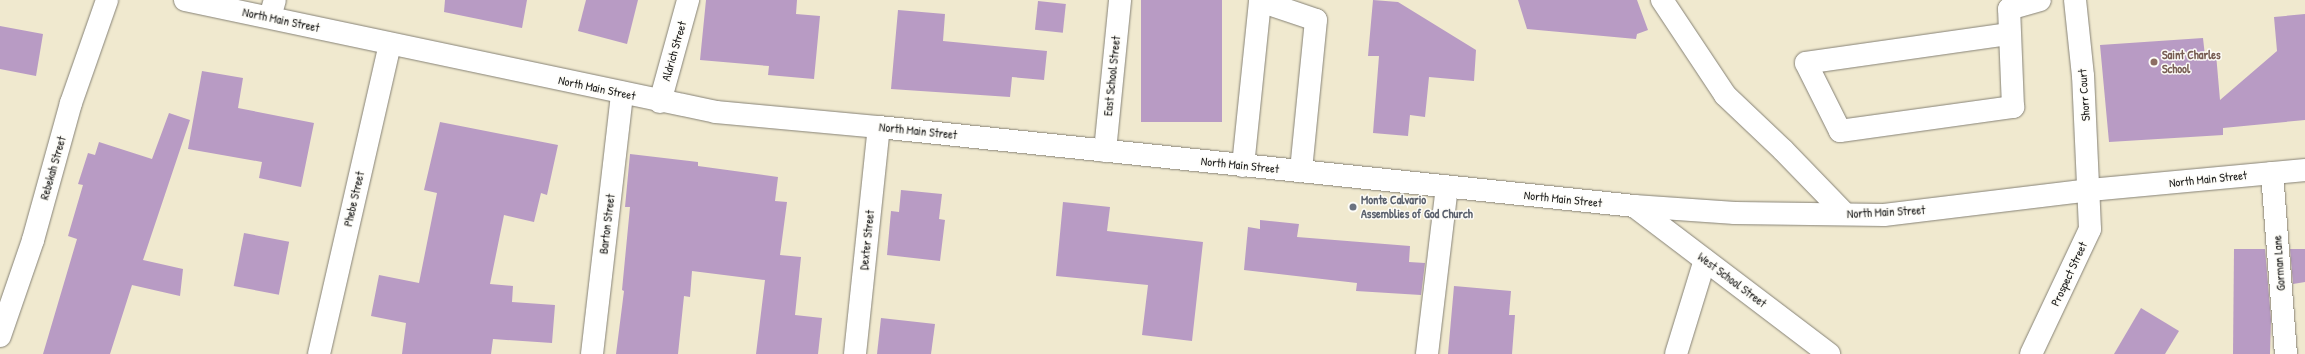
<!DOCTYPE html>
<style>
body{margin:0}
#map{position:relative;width:2305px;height:354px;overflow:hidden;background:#f0e9cf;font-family:"Patrick Hand",sans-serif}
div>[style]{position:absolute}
.building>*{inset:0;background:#b89bc4;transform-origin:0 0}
.roads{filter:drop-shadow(0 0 1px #868276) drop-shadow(0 0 1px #868276)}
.minor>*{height:22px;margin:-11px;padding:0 11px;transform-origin:11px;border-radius:11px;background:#fff}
.dots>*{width:11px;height:11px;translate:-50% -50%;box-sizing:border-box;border:2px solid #fdfcf7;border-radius:50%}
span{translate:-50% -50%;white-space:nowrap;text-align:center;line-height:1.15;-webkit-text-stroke:3px #fdfcf7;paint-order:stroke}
.street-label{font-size:12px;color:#1c1c1c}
.education-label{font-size:12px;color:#785e54;font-weight:700}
.left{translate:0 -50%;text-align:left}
.worship-label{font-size:12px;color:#5b616d;font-weight:700}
</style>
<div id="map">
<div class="building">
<i style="clip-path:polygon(445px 0,527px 0,522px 28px,444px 12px)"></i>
<i style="clip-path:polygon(586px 0,638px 0,627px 44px,578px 31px)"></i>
<i style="clip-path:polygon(706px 0,797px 0,796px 14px,820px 16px,814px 79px,768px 75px,769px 66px,700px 60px)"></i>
<i style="left:1141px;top:0;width:81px;height:122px"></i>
<i style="clip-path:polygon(1373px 0,1398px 2px,1476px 50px,1474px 81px,1429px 77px,1425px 117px,1410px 115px,1408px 136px,1373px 133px,1379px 56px,1368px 56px)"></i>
<i style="clip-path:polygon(1518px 0,1637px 0,1648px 30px,1637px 34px,1636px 39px,1527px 29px)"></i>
<i style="left:1038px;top:1px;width:28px;height:29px;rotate:6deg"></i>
<i style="clip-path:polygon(898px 10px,945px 14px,943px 41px,1047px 51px,1044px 80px,1012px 77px,1010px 97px,891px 89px)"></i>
<i style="clip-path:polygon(2305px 14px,2305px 120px,2223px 128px,2223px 135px,2109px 142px,2100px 45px,2203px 38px,2205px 56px,2216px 54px,2220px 100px,2277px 51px,2274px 17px)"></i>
<i style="clip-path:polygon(0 26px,43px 34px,36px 76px,0 69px)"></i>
<i style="clip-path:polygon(202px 71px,243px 78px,238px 108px,314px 123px,301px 187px,259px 178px,262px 162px,188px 149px)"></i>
<i style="clip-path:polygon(169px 113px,190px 120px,143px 260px,183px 269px,180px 296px,132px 285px,110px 354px,43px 354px,77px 239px,68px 236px,83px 185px,78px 184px,88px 153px,95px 155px,99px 142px,152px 159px)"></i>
<i style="clip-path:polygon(440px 122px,558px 145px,547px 195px,541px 193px,534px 222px,504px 215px,490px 284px,513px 286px,512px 302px,555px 305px,552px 343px,493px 339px,491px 354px,402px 354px,406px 323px,371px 316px,379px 275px,419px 283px,437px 193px,424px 190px)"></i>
<i style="clip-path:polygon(630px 154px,698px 162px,698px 166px,778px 177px,775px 201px,787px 202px,780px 255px,801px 257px,795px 315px,822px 318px,818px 354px,756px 354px,765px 280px,692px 271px,690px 297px,684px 296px,678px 354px,616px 354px,624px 291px,622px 290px,630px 207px,625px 207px)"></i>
<i style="clip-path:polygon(901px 190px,942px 194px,939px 219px,945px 220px,940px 261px,887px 255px,891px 211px,899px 212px)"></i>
<i style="clip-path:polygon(1063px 202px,1110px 207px,1107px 231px,1203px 242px,1192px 341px,1142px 335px,1148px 285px,1056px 276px)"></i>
<i style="clip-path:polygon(1260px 220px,1299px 224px,1297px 237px,1410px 246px,1409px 262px,1425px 263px,1421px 295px,1356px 291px,1357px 283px,1244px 270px,1248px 227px,1260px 229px)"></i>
<i style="left:244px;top:233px;width:46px;height:54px;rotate:11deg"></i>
<i style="clip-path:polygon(2234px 249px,2265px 249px,2271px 319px,2270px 354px,2233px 354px)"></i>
<i style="clip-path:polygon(2290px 249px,2305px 249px,2305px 282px,2293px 284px)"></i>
<i style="clip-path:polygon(1454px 286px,1511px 291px,1509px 315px,1515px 315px,1512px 354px,1448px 354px)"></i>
<i style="clip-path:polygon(2141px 308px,2179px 331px,2165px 354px,2114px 354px)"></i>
<i style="clip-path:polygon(881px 318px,935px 324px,931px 354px,877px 354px)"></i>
</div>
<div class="roads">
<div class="minor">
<i style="left:185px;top:0;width:543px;rotate:11.91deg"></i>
<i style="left:716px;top:112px;width:164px;rotate:5.3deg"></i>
<i style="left:879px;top:127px;width:759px;rotate:5.97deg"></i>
<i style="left:1634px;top:206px;width:101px;rotate:4deg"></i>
<i style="left:1735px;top:213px;width:149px;rotate:0.8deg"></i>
<i style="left:1884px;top:215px;width:208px;rotate:-6.9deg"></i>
<i style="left:2090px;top:190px;width:216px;rotate:-5.3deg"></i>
<i style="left:1662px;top:0;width:114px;rotate:56.4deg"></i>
<i style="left:1725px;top:95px;width:80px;rotate:43.5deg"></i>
<i style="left:1783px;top:150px;width:89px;rotate:45.9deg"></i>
<i style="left:270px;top:17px;width:18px;rotate:-74deg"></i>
<i style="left:2009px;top:34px;width:205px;rotate:171.9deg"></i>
<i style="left:1806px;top:63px;width:76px;rotate:63.4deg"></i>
<i style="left:1840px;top:131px;width:175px;rotate:-7.9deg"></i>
<i style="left:2013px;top:107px;width:98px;rotate:-92.3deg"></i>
<i style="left:2009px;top:9px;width:32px;rotate:-16deg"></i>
<i style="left:660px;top:102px;width:106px;rotate:-74.6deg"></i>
<i style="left:1105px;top:151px;width:152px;rotate:-84.3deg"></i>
<i style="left:1243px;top:166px;width:166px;rotate:-84.1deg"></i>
<i style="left:1260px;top:1px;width:59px;rotate:18.7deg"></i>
<i style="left:1316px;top:20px;width:152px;rotate:95.7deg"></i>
<i style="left:2272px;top:173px;width:182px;rotate:85.6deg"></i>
<i style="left:1634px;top:206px;width:245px;rotate:37.2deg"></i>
<i style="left:0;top:336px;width:102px;rotate:-71deg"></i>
<i style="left:33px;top:240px;width:142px;rotate:-74.5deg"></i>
<i style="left:71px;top:103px;width:109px;rotate:-70.7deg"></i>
<i style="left:319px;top:354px;width:318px;rotate:-77.1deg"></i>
<i style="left:592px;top:354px;width:263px;rotate:-83.4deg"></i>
<i style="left:855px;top:354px;width:228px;rotate:-84deg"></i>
<i style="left:1427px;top:354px;width:168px;rotate:-83.2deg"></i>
<i style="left:1676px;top:354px;width:98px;rotate:-72.9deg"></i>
<i style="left:2031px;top:354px;width:138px;rotate:-64.7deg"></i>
<i style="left:2090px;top:229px;width:153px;rotate:-92.6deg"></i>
<i style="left:2083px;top:76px;width:76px;rotate:-96deg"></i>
</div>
</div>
<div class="dots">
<i style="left:2154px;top:62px;background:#8d6e63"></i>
<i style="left:1353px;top:207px;background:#6b7280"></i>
</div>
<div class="street-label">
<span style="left:281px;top:20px;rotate:12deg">North Main Street</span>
<span style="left:674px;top:51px;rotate:-74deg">Aldrich Street</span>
<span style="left:1112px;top:76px;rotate:-84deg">East School Street</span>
<span style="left:597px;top:88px;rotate:12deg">North Main Street</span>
<span style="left:2084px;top:95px;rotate:-94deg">Shorr Court</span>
<span style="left:918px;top:131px;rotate:6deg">North Main Street</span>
<span style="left:1240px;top:165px;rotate:6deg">North Main Street</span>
<span style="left:53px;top:168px;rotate:-74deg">Rebekah Street</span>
<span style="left:2208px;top:179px;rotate:-6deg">North Main Street</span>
<span style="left:354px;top:199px;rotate:-77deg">Phebe Street</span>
<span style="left:1563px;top:199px;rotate:6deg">North Main Street</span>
<span style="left:1886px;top:212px;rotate:-3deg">North Main Street</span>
<span style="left:607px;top:224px;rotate:-83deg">Barton Street</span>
<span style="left:867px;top:240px;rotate:-84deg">Dexter Street</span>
<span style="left:2279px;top:263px;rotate:-94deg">Gorman Lane</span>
<span style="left:2069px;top:274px;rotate:-65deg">Prospect Street</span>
<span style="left:1732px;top:280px;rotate:37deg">West School Street</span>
</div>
<div class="education-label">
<span class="left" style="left:2162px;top:62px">Saint Charles<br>School</span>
</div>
<div class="worship-label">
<span class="left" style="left:1361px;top:207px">Monte Calvario<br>Assemblies of God Church</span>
</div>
</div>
